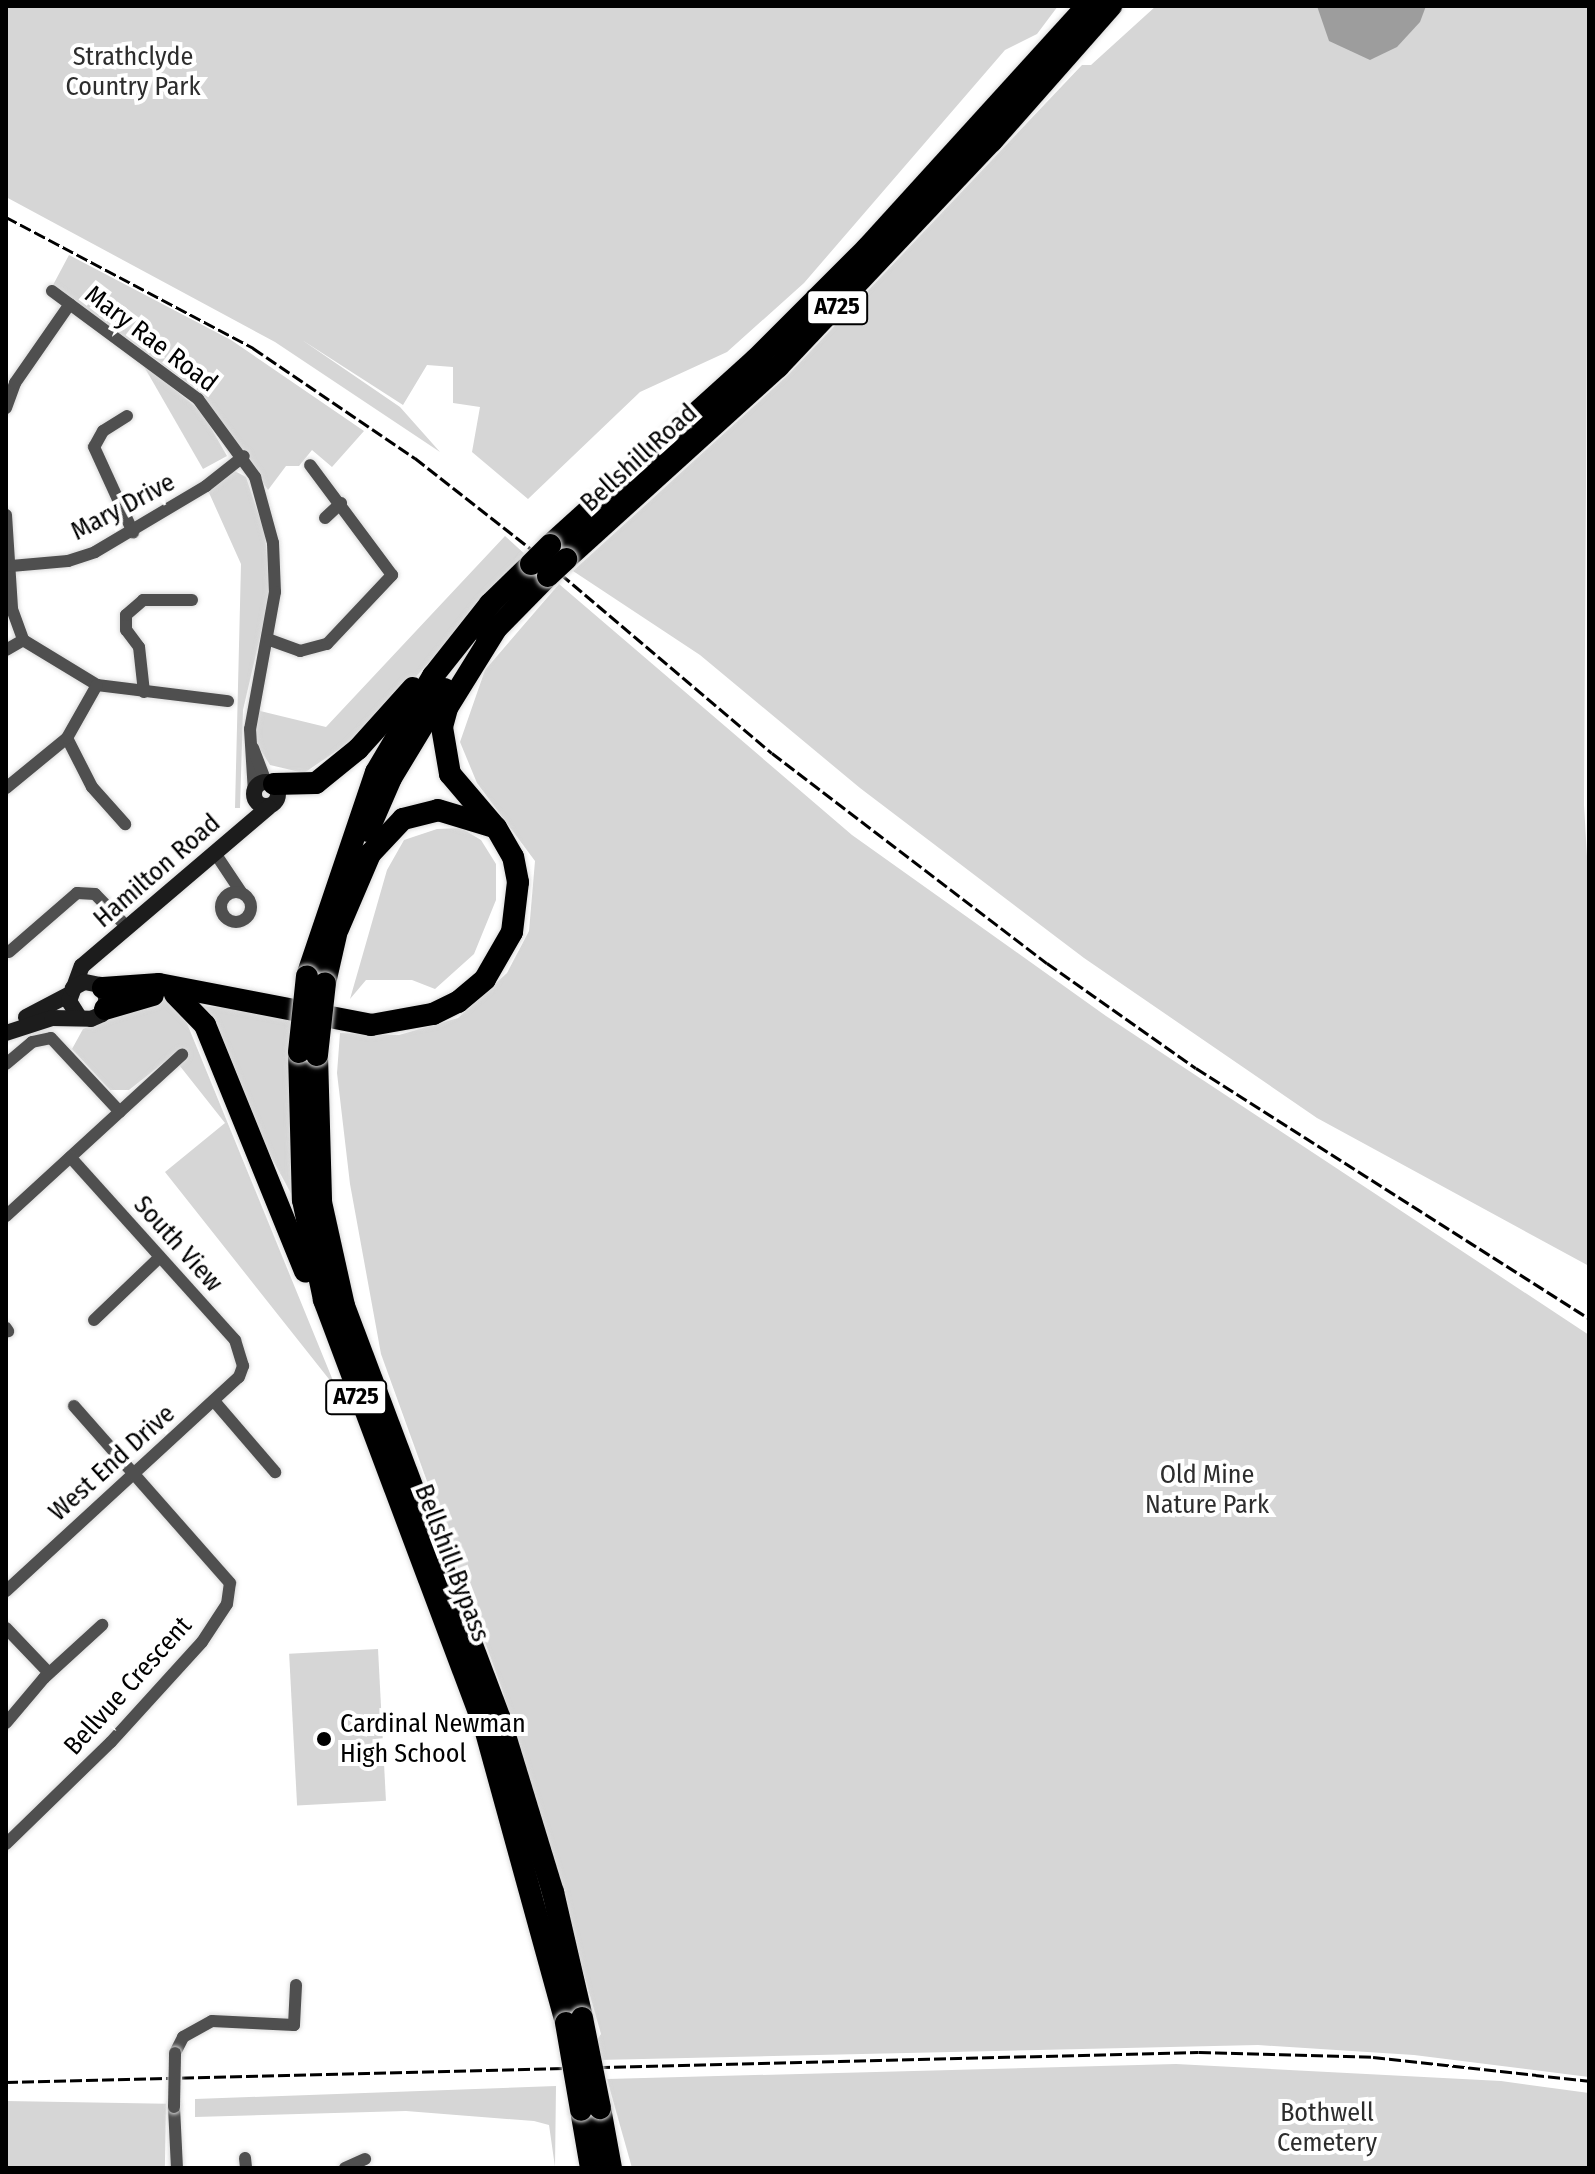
<!DOCTYPE html>
<style>
body{margin:0}
#map{position:relative;width:1595px;height:2174px;overflow:hidden;background:#fff;font-family:"Fira Sans Condensed",sans-serif}
div>[style]{position:absolute}
.green>*{inset:0;background:#d6d6d6;transform-origin:0 0}
.water>*{inset:0;background:#9d9d9d}
.roads{filter:drop-shadow(0 0 2px #dbdbdb) drop-shadow(0 0 2px #dbdbdb)}
.street>*{height:12px;margin:-6px;padding:0 6px;transform-origin:6px;border-radius:6px;background:#4f4f4f}
.street>.ring{margin:-6px;padding:0;box-sizing:content-box;background:none;border:12px solid #4f4f4f;border-radius:50%}
.secondary>*{height:16px;margin:-8px;padding:0 8px;transform-origin:8px;border-radius:8px;background:#1c1c1c}
.secondary>.ring{margin:-8px;padding:0;box-sizing:content-box;background:none;border:16px solid #1c1c1c;border-radius:50%}
.highway>*{height:22px;margin:-11px;padding:0 11px;transform-origin:11px;border-radius:11px;background:#000}
.rail>*{height:3px;margin-top:-1.5px;transform-origin:0;background:repeating-linear-gradient(90deg,#000 0 12px,transparent 0 16px)}
.bridges{filter:drop-shadow(0 0 2px #dbdbdb) drop-shadow(0 0 2px #dbdbdb)}
.street-bridge>*{height:12px;margin:-6px;padding:0 6px;transform-origin:6px;border-radius:6px;background:#4f4f4f}
.highway-bridge>*{height:22px;margin:-11px;padding:0 11px;transform-origin:11px;border-radius:11px;background:#000}
.dots>*{width:22px;height:22px;translate:-50% -50%;box-sizing:border-box;border:4px solid #fff;border-radius:50%}
span{translate:-50% -50%;white-space:nowrap;text-align:center;line-height:1.15;-webkit-text-stroke:8px #fff;paint-order:stroke}
.shield-label span{padding:2px 6px;background:#fff;border:2px solid;border-radius:6px;-webkit-text-stroke-width:0}
.shield-label{font-size:24px;color:#000;font-weight:700}
.park-label{font-size:26px;color:#2d2d2d}
.street-label{font-size:26px;color:#000}
.poi-label{font-size:26px;color:#000}
.left{translate:0 -50%;text-align:left}
.frame{position:absolute;inset:0;border:8px solid #000;pointer-events:none}
</style>
<div id="map">
<div class="green">
<i style="clip-path:polygon(6px 6px,1058px 6px,1037px 34px,1005px 50px,804px 283px,727px 352px,640px 392px,528px 499px,472px 452px,480px 407px,453px 403px,453px 367px,427px 365px,403px 405px,302px 340px,400px 407px,440px 452px,275px 342px,6px 197px)"></i>
<i style="clip-path:polygon(1156px 6px,1589px 6px,1584px 805px,1589px 891px,1589px 1266px,1317px 1118px,1084px 958px,860px 788px,700px 655px,573px 571px,788px 375px,1082px 65px,1091px 65px)"></i>
<i style="clip-path:polygon(69px 255px,231px 340px,364px 431px,332px 467px,312px 450px,299px 466px,286px 466px,268px 490px,199px 391px,53px 285px)"></i>
<i style="clip-path:polygon(142px 363px,202px 412px,227px 456px,203px 469px)"></i>
<i style="clip-path:polygon(231px 469px,246px 477px,265px 534px,270px 594px,243px 710px,240px 808px,235px 808px,241px 564px,206px 486px)"></i>
<i style="clip-path:polygon(505px 536px,528px 557px,363px 733px,304px 773px,270px 765px,255px 741px,256px 710px,326px 727px)"></i>
<i style="clip-path:polygon(559px 584px,852px 835px,1106px 1016px,1589px 1335px,1589px 2077px,1414px 2055px,1258px 2045px,598px 2060px,595px 2043px,601px 2034px,502px 1689px,381px 1354px,350px 1184px,337px 1073px,340px 1033px,399px 1035px,458px 1018px,507px 973px,529px 931px,535px 861px,477px 783px,460px 742px,485px 670px)"></i>
<i style="clip-path:polygon(461px 828px,481px 840px,496px 864px,496px 900px,474px 954px,435px 989px,412px 980px,366px 980px,350px 999px,387px 870px,404px 840px,437px 829px)"></i>
<i style="clip-path:polygon(175px 994px,336px 1388px,165px 1172px,225px 1123px,172px 1056px,129px 1090px,110px 1090px,72px 1049px,83px 1029px)"></i>
<i style="clip-path:polygon(189px 1006px,298px 1009px,293px 1197px)"></i>
<i style="left:378px;top:1649px;width:152px;height:89px;rotate:87deg"></i>
<i style="clip-path:polygon(1176px 2064px,1501px 2081px,1589px 2093px,1589px 2168px,632px 2168px,607px 2079px)"></i>
<i style="clip-path:polygon(556px 2086px,555px 2167px,549px 2125px,534px 2121px,406px 2111px,195px 2117px,195px 2099px)"></i>
<i style="left:6px;top:2101px;width:160px;height:67px;rotate:1deg"></i>
</div>
<div class="water">
<i style="clip-path:polygon(1317px 6px,1426px 6px,1420px 22px,1397px 47px,1370px 60px,1329px 41px)"></i>
</div>
<div class="roads">
<div class="street">
<i style="left:52px;top:291px;width:182px;rotate:36.5deg"></i>
<i style="left:198px;top:399px;width:97px;rotate:53.8deg"></i>
<i style="left:255px;top:477px;width:68px;rotate:74.7deg"></i>
<i style="left:273px;top:543px;width:49px;rotate:87.7deg"></i>
<i style="left:275px;top:592px;width:139px;rotate:100.3deg"></i>
<i style="left:250px;top:729px;width:63px;rotate:86.4deg"></i>
<i style="left:6px;top:408px;width:27px;rotate:-70deg"></i>
<i style="left:15px;top:383px;width:96px;rotate:-55.2deg"></i>
<i style="left:127px;top:416px;width:28px;rotate:148deg"></i>
<i style="left:103px;top:431px;width:18px;rotate:119deg"></i>
<i style="left:94px;top:447px;width:94px;rotate:65.4deg"></i>
<i style="left:6px;top:515px;width:94px;rotate:86.3deg"></i>
<i style="left:12px;top:609px;width:33px;rotate:70deg"></i>
<i style="left:23px;top:640px;width:87px;rotate:31.3deg"></i>
<i style="left:97px;top:685px;width:132px;rotate:7deg"></i>
<i style="left:325px;top:518px;width:22px;rotate:-43deg"></i>
<i style="left:11px;top:566px;width:57px;rotate:-5deg"></i>
<i style="left:68px;top:561px;width:28px;rotate:-18deg"></i>
<i style="left:95px;top:552px;width:129px;rotate:-30.7deg"></i>
<i style="left:206px;top:486px;width:48px;rotate:-38.3deg"></i>
<i style="left:270px;top:640px;width:32px;rotate:20deg"></i>
<i style="left:300px;top:651px;width:28px;rotate:-15deg"></i>
<i style="left:327px;top:644px;width:95px;rotate:-46.7deg"></i>
<i style="left:392px;top:575px;width:137px;rotate:-126.7deg"></i>
<i style="left:6px;top:650px;width:20px;rotate:-30deg"></i>
<i style="left:144px;top:692px;width:45px;rotate:-96.3deg"></i>
<i style="left:139px;top:647px;width:21px;rotate:-127deg"></i>
<i style="left:126px;top:630px;width:15px;rotate:-90deg"></i>
<i style="left:126px;top:615px;width:23px;rotate:-41deg"></i>
<i style="left:143px;top:600px;width:49px"></i>
<i style="left:67px;top:738px;width:55px;rotate:63deg"></i>
<i style="left:92px;top:787px;width:50px;rotate:48.3deg"></i>
<i style="left:253px;top:748px;width:36px;rotate:69deg"></i>
<i style="left:6px;top:788px;width:79px;rotate:-39.3deg"></i>
<i style="left:67px;top:738px;width:61px;rotate:-60.5deg"></i>
<i style="left:215px;top:853px;width:47px;rotate:56.3deg"></i>
<i class="ring" style="left:221px;top:892px;width:18px;height:18px"></i>
<i style="left:9px;top:952px;width:90px;rotate:-40.9deg"></i>
<i style="left:77px;top:893px;width:18px;rotate:3deg"></i>
<i style="left:95px;top:894px;width:46px;rotate:45.9deg"></i>
<i style="left:6px;top:1064px;width:34px;rotate:-40deg"></i>
<i style="left:32px;top:1042px;width:19px;rotate:-12deg"></i>
<i style="left:51px;top:1038px;width:101px;rotate:47deg"></i>
<i style="left:6px;top:1216px;width:239px;rotate:-42.5deg"></i>
<i style="left:94px;top:1320px;width:91px;rotate:-43.7deg"></i>
<i style="left:6px;top:1328px;width:4px;rotate:56deg"></i>
<i style="left:214px;top:1401px;width:94px;rotate:49.3deg"></i>
<i style="left:6px;top:1591px;width:316px;rotate:-42.6deg"></i>
<i style="left:239px;top:1377px;width:12px;rotate:-70deg"></i>
<i style="left:243px;top:1366px;width:27px;rotate:-107deg"></i>
<i style="left:235px;top:1340px;width:246px;rotate:-132deg"></i>
<i style="left:6px;top:1628px;width:62px;rotate:46.3deg"></i>
<i style="left:6px;top:1723px;width:59px;rotate:-49.8deg"></i>
<i style="left:44px;top:1678px;width:79px;rotate:-42.4deg"></i>
<i style="left:6px;top:1844px;width:146px;rotate:-44.2deg"></i>
<i style="left:111px;top:1742px;width:135px;rotate:-47.7deg"></i>
<i style="left:202px;top:1642px;width:45px;rotate:-56.7deg"></i>
<i style="left:227px;top:1604px;width:21px;rotate:-82deg"></i>
<i style="left:230px;top:1583px;width:236px;rotate:-131.4deg"></i>
<i style="left:175px;top:2053px;width:18px;rotate:-63deg"></i>
<i style="left:183px;top:2037px;width:33px;rotate:-29deg"></i>
<i style="left:212px;top:2021px;width:82px;rotate:2.8deg"></i>
<i style="left:294px;top:2025px;width:40px;rotate:-87.1deg"></i>
<i style="left:174px;top:2107px;width:61px;rotate:87.2deg"></i>
<i style="left:245px;top:2158px;width:10px;rotate:84deg"></i>
<i style="left:345px;top:2168px;width:22px;rotate:-24deg"></i>
</div>
<div class="secondary">
<i class="ring" style="left:254px;top:782px;width:8px;height:8px"></i>
<i style="left:26px;top:1017px;width:50px;rotate:-27.6deg"></i>
<i style="left:79px;top:1017px;width:19px;rotate:-122deg"></i>
<i style="left:69px;top:1001px;width:37px;rotate:-70deg"></i>
<i style="left:82px;top:966px;width:245px;rotate:-40.4deg"></i>
<i style="left:6px;top:1033px;width:48px;rotate:-18.1deg"></i>
<i style="left:52px;top:1018px;width:39px;rotate:1deg"></i>
<i style="left:91px;top:1019px;width:12px;rotate:-24deg"></i>
<i style="left:102px;top:1014px;width:17px;rotate:-73deg"></i>
<i style="left:107px;top:998px;width:15px;rotate:-118deg"></i>
<i style="left:100px;top:985px;width:16px;rotate:-169deg"></i>
<i style="left:84px;top:982px;width:13px;rotate:151deg"></i>
</div>
<div class="highway">
<i style="left:550px;top:545px;width:276px;rotate:-42.1deg"></i>
<i style="left:755px;top:360px;width:158px;rotate:-45deg"></i>
<i style="left:867px;top:248px;width:327px;rotate:-47.7deg"></i>
<i style="left:566px;top:559px;width:286px;rotate:-42.2deg"></i>
<i style="left:778px;top:367px;width:311px;rotate:-46.6deg"></i>
<i style="left:992px;top:141px;width:180px;rotate:-48.6deg"></i>
<i style="left:487px;top:638px;width:87px;rotate:-45.5deg"></i>
<i style="left:274px;top:784px;width:42px;rotate:-1.4deg"></i>
<i style="left:316px;top:783px;width:54px;rotate:-39deg"></i>
<i style="left:358px;top:749px;width:82px;rotate:-48deg"></i>
<i style="left:368px;top:831px;width:58px;rotate:-66.5deg"></i>
<i style="left:391px;top:778px;width:104px;rotate:-58.8deg"></i>
<i style="left:338px;top:929px;width:82px;rotate:-66.9deg"></i>
<i style="left:370px;top:854px;width:48px;rotate:-46.7deg"></i>
<i style="left:403px;top:819px;width:36px;rotate:-14deg"></i>
<i style="left:438px;top:810px;width:55px;rotate:16.8deg"></i>
<i style="left:307px;top:976px;width:215px;rotate:-71.3deg"></i>
<i style="left:376px;top:772px;width:112px;rotate:-59.3deg"></i>
<i style="left:433px;top:676px;width:92px;rotate:-51.6deg"></i>
<i style="left:490px;top:604px;width:57px;rotate:-44.3deg"></i>
<i style="left:325px;top:983px;width:68px;rotate:-77.2deg"></i>
<i style="left:103px;top:988px;width:56px;rotate:-4.1deg"></i>
<i style="left:159px;top:984px;width:216px;rotate:10.9deg"></i>
<i style="left:371px;top:1025px;width:63px;rotate:-10.1deg"></i>
<i style="left:433px;top:1014px;width:28px;rotate:-26deg"></i>
<i style="left:458px;top:1002px;width:35px;rotate:-40deg"></i>
<i style="left:485px;top:979px;width:54px;rotate:-60.1deg"></i>
<i style="left:512px;top:932px;width:50px;rotate:-83.2deg"></i>
<i style="left:518px;top:882px;width:25px;rotate:-101deg"></i>
<i style="left:513px;top:857px;width:34px;rotate:-120deg"></i>
<i style="left:496px;top:828px;width:71px;rotate:-130.4deg"></i>
<i style="left:450px;top:774px;width:48px;rotate:-99.7deg"></i>
<i style="left:442px;top:727px;width:20px;rotate:-75deg"></i>
<i style="left:447px;top:708px;width:93px;rotate:-58.2deg"></i>
<i style="left:175px;top:994px;width:43px;rotate:45.9deg"></i>
<i style="left:205px;top:1025px;width:266px;rotate:67.9deg"></i>
<i style="left:105px;top:1009px;width:50px;rotate:-16.3deg"></i>
<i style="left:299px;top:1052px;width:148px;rotate:88.5deg"></i>
<i style="left:303px;top:1200px;width:102px;rotate:78.1deg"></i>
<i style="left:324px;top:1300px;width:454px;rotate:69.4deg"></i>
<i style="left:484px;top:1725px;width:309px;rotate:74.6deg"></i>
<i style="left:317px;top:1055px;width:147px;rotate:88.4deg"></i>
<i style="left:321px;top:1202px;width:107px;rotate:77.5deg"></i>
<i style="left:344px;top:1306px;width:441px;rotate:69.3deg"></i>
<i style="left:500px;top:1719px;width:181px;rotate:73deg"></i>
<i style="left:553px;top:1892px;width:129px;rotate:77deg"></i>
<i style="left:600px;top:2108px;width:61px;rotate:79.6deg"></i>
<i style="left:581px;top:2110px;width:59px;rotate:80.2deg"></i>
</div>
</div>
<div class="rail">
<i style="left:6px;top:217px;width:280px;rotate:27.9deg"></i>
<i style="left:253px;top:348px;width:196px;rotate:34.2deg"></i>
<i style="left:415px;top:458px;width:154px;rotate:38.1deg"></i>
<i style="left:536px;top:553px;width:309px;rotate:40.3deg"></i>
<i style="left:772px;top:753px;width:346px;rotate:37.4deg"></i>
<i style="left:1047px;top:963px;width:182px;rotate:35.2deg"></i>
<i style="left:1196px;top:1068px;width:466px;rotate:32.5deg"></i>
<i style="left:6px;top:2082px;width:1193px;rotate:-1.44deg"></i>
<i style="left:1199px;top:2052px;width:174px;rotate:1.6deg"></i>
<i style="left:1373px;top:2057px;width:217px;rotate:6.3deg"></i>
</div>
<div class="bridges">
<div class="street-bridge">
<i style="left:174px;top:2107px;width:54px;rotate:-88.9deg"></i>
</div>
<div class="highway-bridge">
<i style="left:531px;top:564px;width:27px;rotate:-45deg"></i>
<i style="left:548px;top:576px;width:25px;rotate:-43deg"></i>
<i style="left:299px;top:1052px;width:76px;rotate:-84deg"></i>
<i style="left:317px;top:1055px;width:72px;rotate:-83.7deg"></i>
<i style="left:582px;top:2018px;width:92px;rotate:78.7deg"></i>
<i style="left:566px;top:2023px;width:88px;rotate:80.2deg"></i>
</div>
</div>
<div class="dots">
<i style="left:324px;top:1739px;background:#000"></i>
</div>
<div class="shield-label">
<span style="left:837px;top:307px">A725</span>
<span style="left:356px;top:1397px">A725</span>
</div>
<div class="park-label">
<span style="left:133px;top:72px">Strathclyde<br>Country Park</span>
<span style="left:1207px;top:1490px">Old Mine<br>Nature Park</span>
<span style="left:1327px;top:2128px">Bothwell<br>Cemetery</span>
</div>
<div class="street-label">
<span style="left:151px;top:339px;rotate:37deg">Mary Rae Road</span>
<span style="left:639px;top:458px;rotate:-42deg">Bellshill Road</span>
<span style="left:123px;top:507px;rotate:-28deg">Mary Drive</span>
<span style="left:157px;top:871px;rotate:-41deg">Hamilton Road</span>
<span style="left:178px;top:1244px;rotate:48deg">South View</span>
<span style="left:112px;top:1463px;rotate:-42deg">West End Drive</span>
<span style="left:452px;top:1563px;rotate:69deg">Bellshill Bypass</span>
<span style="left:128px;top:1686px;rotate:-48deg">Bellvue Crescent</span>
</div>
<div class="poi-label">
<span class="left" style="left:340px;top:1739px">Cardinal Newman<br>High School</span>
</div>
<div class="frame"></div>
</div>
